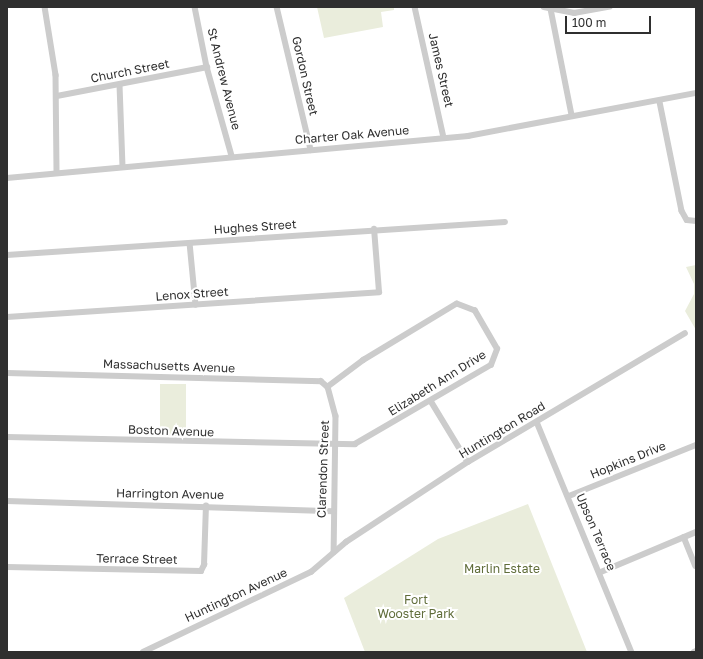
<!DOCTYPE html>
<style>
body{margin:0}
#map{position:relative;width:703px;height:659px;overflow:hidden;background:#fff;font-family:"Golos Text",sans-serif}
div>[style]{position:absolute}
.green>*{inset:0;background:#eaeddc;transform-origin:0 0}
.minor>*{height:5.5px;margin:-2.75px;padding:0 2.75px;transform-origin:2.75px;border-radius:2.75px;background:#ccc}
span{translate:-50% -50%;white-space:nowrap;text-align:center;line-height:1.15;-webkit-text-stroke:4px #fff;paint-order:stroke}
.street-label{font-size:12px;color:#2f2f2f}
.park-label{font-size:12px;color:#606d3a}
.frame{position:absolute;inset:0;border:8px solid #2f2f2f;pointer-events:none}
.scale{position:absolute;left:565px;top:16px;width:86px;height:18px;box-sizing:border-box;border:2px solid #2f2f2f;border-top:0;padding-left:5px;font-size:12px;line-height:14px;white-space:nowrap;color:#2f2f2f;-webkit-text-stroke:3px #fff;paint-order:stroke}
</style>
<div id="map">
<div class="green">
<i style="clip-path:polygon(317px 7px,394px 7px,394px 10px,381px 12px,383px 27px,324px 38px)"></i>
<i style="clip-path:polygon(696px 265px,696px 330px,685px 311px,694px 294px,694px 284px,686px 267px)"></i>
<i style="left:160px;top:384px;width:26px;height:52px"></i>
<i style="clip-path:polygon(528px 504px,587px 652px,365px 652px,344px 598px,438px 539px)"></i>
</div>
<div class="minor">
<i style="left:45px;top:7px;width:69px;rotate:80.8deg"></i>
<i style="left:56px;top:75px;width:98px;rotate:89.4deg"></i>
<i style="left:195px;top:7px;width:61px;rotate:78.7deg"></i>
<i style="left:207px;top:67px;width:92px;rotate:74.3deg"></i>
<i style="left:277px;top:7px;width:147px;rotate:76.6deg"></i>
<i style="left:415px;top:7px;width:134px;rotate:77.5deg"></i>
<i style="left:544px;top:7px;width:31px;rotate:11deg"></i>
<i style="left:574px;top:13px;width:36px;rotate:-10deg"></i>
<i style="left:551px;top:9px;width:108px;rotate:78.8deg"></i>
<i style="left:120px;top:85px;width:82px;rotate:87.9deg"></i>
<i style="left:57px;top:96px;width:153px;rotate:-10.9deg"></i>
<i style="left:660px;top:102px;width:111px;rotate:78.6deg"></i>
<i style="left:682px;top:211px;width:10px;rotate:61deg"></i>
<i style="left:687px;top:220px;width:9px;rotate:6deg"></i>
<i style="left:7px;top:178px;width:463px;rotate:-5.2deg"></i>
<i style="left:468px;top:136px;width:232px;rotate:-10.7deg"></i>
<i style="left:190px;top:243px;width:62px;rotate:84.5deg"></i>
<i style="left:7px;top:255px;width:499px;rotate:-3.8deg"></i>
<i style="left:7px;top:317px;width:373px;rotate:-3.8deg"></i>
<i style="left:379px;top:292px;width:63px;rotate:-94.5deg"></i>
<i style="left:7px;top:373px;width:314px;rotate:1.5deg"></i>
<i style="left:321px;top:381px;width:9px;rotate:41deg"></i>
<i style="left:328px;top:387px;width:30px;rotate:75deg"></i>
<i style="left:336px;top:416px;width:136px;rotate:90.8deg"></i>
<i style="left:431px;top:401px;width:71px;rotate:58.8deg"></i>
<i style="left:537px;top:422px;width:249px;rotate:67.6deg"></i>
<i style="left:7px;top:437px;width:348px;rotate:1.2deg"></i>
<i style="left:355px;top:444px;width:157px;rotate:-30.2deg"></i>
<i style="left:491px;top:365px;width:17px;rotate:-69deg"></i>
<i style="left:497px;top:349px;width:44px;rotate:-120.1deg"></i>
<i style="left:475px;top:311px;width:19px;rotate:-159deg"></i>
<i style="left:457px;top:304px;width:109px;rotate:148.9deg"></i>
<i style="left:364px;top:360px;width:45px;rotate:143.1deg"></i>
<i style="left:569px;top:496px;width:137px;rotate:-21.9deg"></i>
<i style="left:7px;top:501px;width:326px;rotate:1.8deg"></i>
<i style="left:684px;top:537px;width:31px;rotate:68deg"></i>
<i style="left:7px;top:567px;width:194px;rotate:1.2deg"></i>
<i style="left:201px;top:571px;width:7px;rotate:-63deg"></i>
<i style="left:204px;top:565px;width:59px;rotate:-88.1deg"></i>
<i style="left:601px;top:572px;width:103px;rotate:-22.8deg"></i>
<i style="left:143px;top:652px;width:186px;rotate:-25.5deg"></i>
<i style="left:311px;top:572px;width:46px;rotate:-40.6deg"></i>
<i style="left:346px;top:542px;width:146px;rotate:-33.3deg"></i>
<i style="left:468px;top:462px;width:252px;rotate:-30.7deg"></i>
<i style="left:694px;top:652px;width:2px;rotate:-27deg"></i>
</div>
<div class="street-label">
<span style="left:441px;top:70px;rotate:77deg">James Street</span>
<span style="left:130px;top:71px;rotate:-11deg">Church Street</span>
<span style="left:305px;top:76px;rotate:77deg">Gordon Street</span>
<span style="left:224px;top:79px;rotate:76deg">St Andrew Avenue</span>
<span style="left:352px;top:135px;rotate:-5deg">Charter Oak Avenue</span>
<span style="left:255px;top:227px;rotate:-4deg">Hughes Street</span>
<span style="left:192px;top:294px;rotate:-4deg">Lenox Street</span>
<span style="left:169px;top:366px;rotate:2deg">Massachusetts Avenue</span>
<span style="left:437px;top:383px;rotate:-32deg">Elizabeth Ann Drive</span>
<span style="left:502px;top:430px;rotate:-31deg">Huntington Road</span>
<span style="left:171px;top:431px;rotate:2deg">Boston Avenue</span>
<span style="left:628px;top:460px;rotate:-22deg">Hopkins Drive</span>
<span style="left:323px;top:469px;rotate:-88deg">Clarendon Street</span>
<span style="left:170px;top:494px;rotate:1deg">Harrington Avenue</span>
<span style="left:596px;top:532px;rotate:67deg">Upson Terrace</span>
<span style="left:137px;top:559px;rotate:1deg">Terrace Street</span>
<span style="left:236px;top:595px;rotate:-25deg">Huntington Avenue</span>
</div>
<div class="park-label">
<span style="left:502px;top:569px">Marlin Estate</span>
<span style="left:416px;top:607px">Fort<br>Wooster Park</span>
</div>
<div class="frame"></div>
<div class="scale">100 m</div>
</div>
